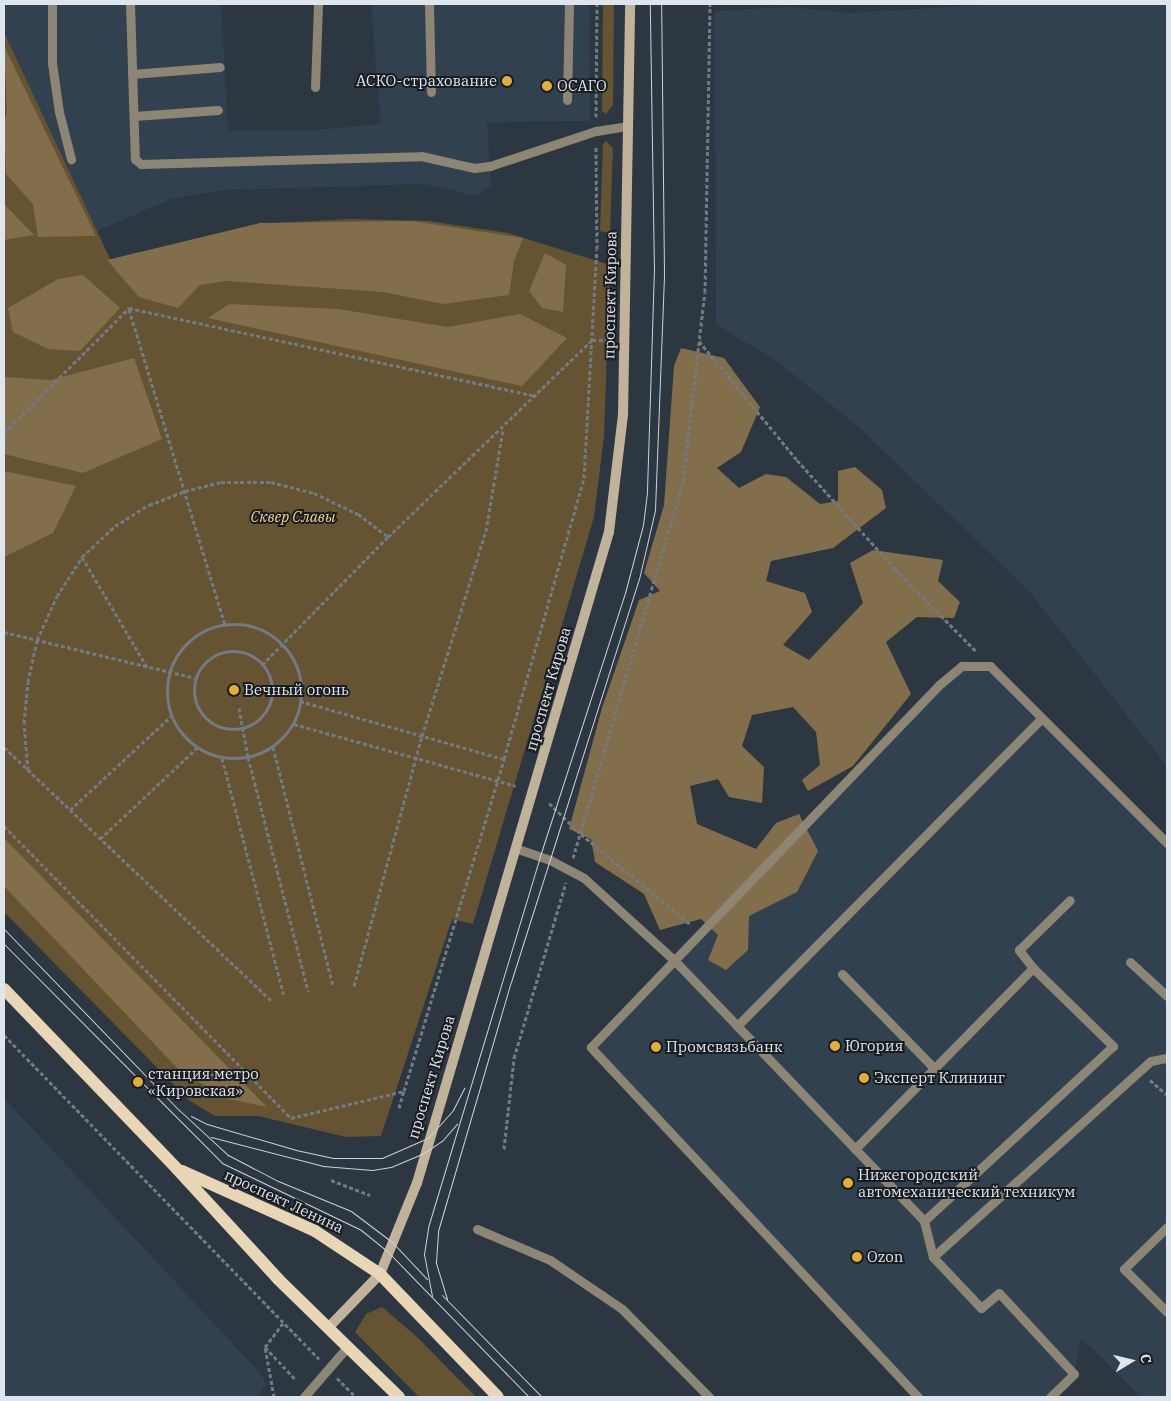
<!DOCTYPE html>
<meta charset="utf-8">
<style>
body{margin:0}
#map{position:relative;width:1171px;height:1401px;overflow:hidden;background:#2c3741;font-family:"IBM Plex Serif",serif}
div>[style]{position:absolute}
.built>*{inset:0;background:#324150}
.green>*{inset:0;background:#655332}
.forest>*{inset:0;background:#826e4a}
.path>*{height:3px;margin-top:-1.5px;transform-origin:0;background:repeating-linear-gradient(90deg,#727b84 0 4px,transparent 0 6.5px)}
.path>.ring{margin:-1.5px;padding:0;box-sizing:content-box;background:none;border:3px solid #727b84;border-radius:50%}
.lane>*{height:9px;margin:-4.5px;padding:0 4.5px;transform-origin:4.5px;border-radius:4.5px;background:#8e8675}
.secondary>*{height:10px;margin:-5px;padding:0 5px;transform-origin:5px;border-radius:5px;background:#c1b399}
.primary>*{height:12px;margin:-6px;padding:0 6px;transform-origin:6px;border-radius:6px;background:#e8d6b4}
.tram>*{height:1px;margin:-0.5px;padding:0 0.5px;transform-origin:0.5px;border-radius:0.5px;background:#ccd3da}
.dots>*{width:14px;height:14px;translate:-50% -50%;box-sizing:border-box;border:2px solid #191d22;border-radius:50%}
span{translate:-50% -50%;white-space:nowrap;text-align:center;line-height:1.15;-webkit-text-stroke:4px #191d22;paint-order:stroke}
.poi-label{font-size:15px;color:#dfe5ec}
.right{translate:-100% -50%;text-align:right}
.left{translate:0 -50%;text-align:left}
.street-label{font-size:15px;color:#dfe5ec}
.park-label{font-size:15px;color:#f4d395;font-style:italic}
.frame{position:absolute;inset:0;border:5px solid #dfe5ec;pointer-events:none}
.north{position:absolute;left:1106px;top:1336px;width:50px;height:50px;-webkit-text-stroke:4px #191d22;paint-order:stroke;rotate:81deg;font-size:14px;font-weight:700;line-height:20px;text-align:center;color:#dfe5ec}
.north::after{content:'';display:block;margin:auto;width:18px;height:22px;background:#dfe5ec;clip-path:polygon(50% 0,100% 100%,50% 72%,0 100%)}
</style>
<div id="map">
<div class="built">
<i style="clip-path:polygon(4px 4px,221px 4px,228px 130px,317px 130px,381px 124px,371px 4px,589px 4px,590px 121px,487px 122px,491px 185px,476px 196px,424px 184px,224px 190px,171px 199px,97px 231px,4px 32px)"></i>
<i style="clip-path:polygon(1001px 4px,1167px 4px,1167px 766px,1029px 591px,860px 428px,777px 361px,716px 325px,715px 11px,788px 7px,849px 13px)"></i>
<i style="clip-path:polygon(962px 666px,990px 666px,1167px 843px,1167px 1397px,1141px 1397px,1081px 1338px,1074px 1374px,1050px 1397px,918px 1397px,591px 1047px)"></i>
<i style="clip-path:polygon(4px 1098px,259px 1372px,267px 1384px,256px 1397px,4px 1397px)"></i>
</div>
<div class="green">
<i style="clip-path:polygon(603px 4px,614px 4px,613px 105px,606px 114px,602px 111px)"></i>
<i style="clip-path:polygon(4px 32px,112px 263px,276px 223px,352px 219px,428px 221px,508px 233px,610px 265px,604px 436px,594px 517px,473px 924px,452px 919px,381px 1136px,346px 1137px,258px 1116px,215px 1116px,190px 1101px,4px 912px)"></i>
<i style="clip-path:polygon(606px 141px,613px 148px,610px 233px,600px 231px,603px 144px)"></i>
<i style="clip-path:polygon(382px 1307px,417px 1337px,476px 1397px,419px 1397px,355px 1332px,366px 1314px)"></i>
</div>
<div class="forest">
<i style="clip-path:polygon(4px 46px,96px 236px,38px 237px,33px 204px,6px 174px,4px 121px,7px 112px)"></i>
<i style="clip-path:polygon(4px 204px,34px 235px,4px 240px)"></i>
<i style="clip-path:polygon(412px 221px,523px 238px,514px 261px,509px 295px,443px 304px,383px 292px,226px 281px,200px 285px,178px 308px,139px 297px,107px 260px,260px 223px)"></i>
<i style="clip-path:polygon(545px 253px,566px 265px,563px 312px,542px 308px,529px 291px)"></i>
<i style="clip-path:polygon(83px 275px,120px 308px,80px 351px,48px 349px,13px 332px,8px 308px,58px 279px)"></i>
<i style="clip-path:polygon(229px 304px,338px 309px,448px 327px,520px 314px,567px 338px,522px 386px,208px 318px)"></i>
<i style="clip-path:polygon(681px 348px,724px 358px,760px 407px,741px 452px,717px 468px,739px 488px,766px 474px,786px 477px,820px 504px,838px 501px,838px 471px,855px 467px,882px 490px,886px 508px,833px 548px,771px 561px,766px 581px,805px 593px,812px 612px,783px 645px,809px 660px,863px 603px,850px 563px,873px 550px,943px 560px,938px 581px,960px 602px,954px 618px,917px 617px,886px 642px,911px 694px,853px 766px,808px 791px,802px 780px,820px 765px,816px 732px,793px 707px,752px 715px,742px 746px,764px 767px,762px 803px,729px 797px,718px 779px,690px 786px,697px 824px,756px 849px,776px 823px,799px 814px,818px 851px,797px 892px,749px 916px,748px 950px,726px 970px,708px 960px,718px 935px,701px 919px,660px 930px,644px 894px,595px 862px,591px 839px,569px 829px,602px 708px,639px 600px,660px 591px,644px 573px,664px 505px,674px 366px)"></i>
<i style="clip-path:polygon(134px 358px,162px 439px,83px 473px,4px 454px,4px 377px,51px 380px)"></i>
<i style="clip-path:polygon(4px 471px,76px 486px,53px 533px,4px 557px)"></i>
<i style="clip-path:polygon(4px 838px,267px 1107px,229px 1099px,180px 1071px,4px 886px)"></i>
</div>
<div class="path">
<i style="left:596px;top:117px;width:113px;rotate:-89.5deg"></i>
<i style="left:129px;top:309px;width:329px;rotate:73.1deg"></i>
<i style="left:699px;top:341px;width:154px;rotate:50.5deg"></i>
<i style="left:797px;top:460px;width:147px;rotate:48deg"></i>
<i style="left:895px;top:569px;width:115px;rotate:45.4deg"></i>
<i style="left:4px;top:433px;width:177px;rotate:-45deg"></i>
<i style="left:129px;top:308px;width:416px;rotate:12.2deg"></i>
<i style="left:82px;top:557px;width:128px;rotate:59.4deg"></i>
<i class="ring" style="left:167px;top:624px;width:131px;height:131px"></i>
<i style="left:4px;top:632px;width:196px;rotate:13.5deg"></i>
<i class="ring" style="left:194px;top:651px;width:75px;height:75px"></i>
<i style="left:262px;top:665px;width:180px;rotate:-45.5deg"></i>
<i style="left:388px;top:537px;width:284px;rotate:-44deg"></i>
<i style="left:592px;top:340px;width:19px"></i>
<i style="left:300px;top:701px;width:212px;rotate:15.9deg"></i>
<i style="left:239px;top:708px;width:50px;rotate:79.6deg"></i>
<i style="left:248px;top:757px;width:242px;rotate:75.6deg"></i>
<i style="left:294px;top:724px;width:230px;rotate:15.6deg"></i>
<i style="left:4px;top:747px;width:369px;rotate:43.5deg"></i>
<i style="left:273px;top:747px;width:245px;rotate:75.9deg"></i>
<i style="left:222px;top:758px;width:246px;rotate:75.4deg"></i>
<i style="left:28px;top:770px;width:47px;rotate:-94.9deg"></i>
<i style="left:24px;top:723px;width:41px;rotate:-84.4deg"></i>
<i style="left:28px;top:682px;width:43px;rotate:-77.9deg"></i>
<i style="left:37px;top:640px;width:48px;rotate:-65.6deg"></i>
<i style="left:57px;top:596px;width:46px;rotate:-57.3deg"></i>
<i style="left:82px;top:557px;width:45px;rotate:-43.2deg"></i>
<i style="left:115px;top:526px;width:40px;rotate:-32deg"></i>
<i style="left:149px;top:505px;width:39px;rotate:-21deg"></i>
<i style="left:185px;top:491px;width:37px;rotate:-14deg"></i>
<i style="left:221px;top:482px;width:50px"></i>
<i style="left:271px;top:482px;width:44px;rotate:14.3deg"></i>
<i style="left:314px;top:493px;width:49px;rotate:25.5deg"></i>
<i style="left:358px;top:514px;width:38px;rotate:37deg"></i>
<i style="left:549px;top:803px;width:45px;rotate:44.1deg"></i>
<i style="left:581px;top:834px;width:143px;rotate:39.6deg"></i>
<i style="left:70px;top:810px;width:138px;rotate:-42.9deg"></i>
<i style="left:4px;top:826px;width:409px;rotate:45.5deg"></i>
<i style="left:291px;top:1118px;width:116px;rotate:-13.4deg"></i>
<i style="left:404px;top:1091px;width:347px;rotate:-73.2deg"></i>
<i style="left:504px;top:759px;width:292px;rotate:-74.1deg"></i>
<i style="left:584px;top:478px;width:229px;rotate:-86.8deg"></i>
<i style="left:597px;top:249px;width:103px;rotate:-90.6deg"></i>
<i style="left:100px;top:839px;width:133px;rotate:-43.2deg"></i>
<i style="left:573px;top:858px;width:393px;rotate:-73.7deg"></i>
<i style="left:683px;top:481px;width:190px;rotate:-83.4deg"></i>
<i style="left:705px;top:292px;width:288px;rotate:-89deg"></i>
<i style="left:354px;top:986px;width:259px;rotate:-74.8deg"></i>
<i style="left:422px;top:736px;width:215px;rotate:-72.7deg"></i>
<i style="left:486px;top:531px;width:103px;rotate:-80.5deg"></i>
<i style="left:4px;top:1035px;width:452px;rotate:45.8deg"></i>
<i style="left:1150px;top:1080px;width:23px;rotate:41deg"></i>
<i style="left:399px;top:1108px;width:18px;rotate:-74deg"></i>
<i style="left:504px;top:1149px;width:92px;rotate:-83.7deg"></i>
<i style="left:514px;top:1058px;width:183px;rotate:-73.5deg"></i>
<i style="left:331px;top:1180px;width:42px;rotate:21deg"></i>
<i style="left:265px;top:1347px;width:44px;rotate:46.8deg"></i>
<i style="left:337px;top:1378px;width:27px;rotate:45deg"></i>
<i style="left:274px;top:1397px;width:51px;rotate:-100.2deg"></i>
<i style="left:265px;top:1347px;width:30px;rotate:-53deg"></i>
</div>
<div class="lane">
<i style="left:52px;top:4px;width:59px;rotate:90deg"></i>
<i style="left:52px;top:63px;width:49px;rotate:81.9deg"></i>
<i style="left:59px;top:112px;width:49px;rotate:75.7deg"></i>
<i style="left:130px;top:4px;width:155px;rotate:88.2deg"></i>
<i style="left:135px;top:159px;width:8px;rotate:40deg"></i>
<i style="left:141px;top:164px;width:280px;rotate:-1.6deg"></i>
<i style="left:421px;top:156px;width:54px;rotate:12.8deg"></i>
<i style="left:474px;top:168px;width:16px;rotate:-7deg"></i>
<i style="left:490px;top:166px;width:112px;rotate:-18.3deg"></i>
<i style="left:596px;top:131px;width:31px;rotate:-9deg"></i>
<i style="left:429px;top:4px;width:88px;rotate:88.7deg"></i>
<i style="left:132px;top:74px;width:88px;rotate:-4.5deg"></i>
<i style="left:315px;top:87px;width:83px;rotate:-87.9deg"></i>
<i style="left:567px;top:100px;width:96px;rotate:-88.8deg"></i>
<i style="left:134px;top:116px;width:84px;rotate:-4.1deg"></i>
<i style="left:515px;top:848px;width:37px;rotate:19deg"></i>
<i style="left:550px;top:860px;width:38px;rotate:28deg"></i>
<i style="left:584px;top:878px;width:123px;rotate:42.4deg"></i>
<i style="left:675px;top:961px;width:360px;rotate:46.2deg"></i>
<i style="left:924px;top:1221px;width:37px;rotate:76deg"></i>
<i style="left:933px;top:1257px;width:70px;rotate:46.7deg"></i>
<i style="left:981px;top:1308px;width:23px;rotate:-40deg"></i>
<i style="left:999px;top:1293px;width:110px;rotate:47.2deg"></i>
<i style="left:1074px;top:1374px;width:33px;rotate:136deg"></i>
<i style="left:1130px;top:962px;width:50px;rotate:42.6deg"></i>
<i style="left:1033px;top:968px;width:23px;rotate:-128deg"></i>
<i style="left:1019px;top:950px;width:71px;rotate:-44.4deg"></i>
<i style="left:842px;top:974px;width:132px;rotate:45.6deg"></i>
<i style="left:737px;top:1026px;width:433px;rotate:-45.3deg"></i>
<i style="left:855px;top:1149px;width:254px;rotate:-45.5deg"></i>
<i style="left:1033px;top:968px;width:112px;rotate:44.3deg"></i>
<i style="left:1113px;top:1046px;width:258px;rotate:137.2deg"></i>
<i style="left:1167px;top:1227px;width:60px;rotate:135.7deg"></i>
<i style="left:1124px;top:1269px;width:61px;rotate:45deg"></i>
<i style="left:477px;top:1229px;width:79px;rotate:23deg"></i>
<i style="left:550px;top:1260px;width:87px;rotate:34.2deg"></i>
<i style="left:622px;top:1309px;width:124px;rotate:45.3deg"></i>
<i style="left:933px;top:1257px;width:293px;rotate:-42deg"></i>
<i style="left:1151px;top:1061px;width:16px;rotate:-11deg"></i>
<i style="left:304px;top:1397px;width:67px;rotate:-49.2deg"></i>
<i style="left:918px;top:1397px;width:479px;rotate:-133.1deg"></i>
<i style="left:591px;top:1047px;width:502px;rotate:-46.13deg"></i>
<i style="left:939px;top:685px;width:30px;rotate:-40deg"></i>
<i style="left:962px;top:666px;width:28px"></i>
<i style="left:990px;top:666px;width:250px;rotate:45deg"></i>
</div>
<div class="secondary">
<i style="left:328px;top:1328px;width:75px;rotate:-46.1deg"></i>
<i style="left:380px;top:1274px;width:98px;rotate:-67.9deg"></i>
<i style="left:417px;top:1183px;width:679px;rotate:-73.57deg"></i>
<i style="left:609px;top:532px;width:118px;rotate:-83.2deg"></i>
<i style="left:623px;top:415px;width:411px;rotate:-89deg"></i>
</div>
<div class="primary">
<i style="left:4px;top:989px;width:250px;rotate:46.1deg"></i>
<i style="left:177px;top:1169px;width:149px;rotate:47.4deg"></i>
<i style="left:278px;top:1279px;width:169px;rotate:44.3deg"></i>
<i style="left:182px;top:1171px;width:146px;rotate:24.3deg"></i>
<i style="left:315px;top:1231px;width:78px;rotate:33.5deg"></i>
<i style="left:380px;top:1274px;width:170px;rotate:46.2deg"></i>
</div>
<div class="tram">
<i style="left:4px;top:929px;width:252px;rotate:46deg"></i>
<i style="left:179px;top:1110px;width:67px;rotate:42.6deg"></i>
<i style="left:228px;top:1155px;width:56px;rotate:27.5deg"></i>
<i style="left:278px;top:1181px;width:79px;rotate:22.3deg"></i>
<i style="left:351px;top:1211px;width:51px;rotate:37.1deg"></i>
<i style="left:392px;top:1242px;width:51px;rotate:46.6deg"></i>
<i style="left:4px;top:944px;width:309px;rotate:45.1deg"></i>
<i style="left:222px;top:1163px;width:154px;rotate:25.7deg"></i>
<i style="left:361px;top:1230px;width:36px;rotate:39deg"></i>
<i style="left:389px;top:1253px;width:201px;rotate:45.8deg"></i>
<i style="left:191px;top:1116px;width:18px;rotate:27deg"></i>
<i style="left:207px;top:1124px;width:93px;rotate:16.3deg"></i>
<i style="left:296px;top:1150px;width:38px;rotate:12deg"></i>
<i style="left:333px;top:1158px;width:49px"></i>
<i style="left:382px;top:1158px;width:50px;rotate:-23.5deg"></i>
<i style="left:428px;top:1138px;width:38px;rotate:-48deg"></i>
<i style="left:453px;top:1110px;width:25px;rotate:-63deg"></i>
<i style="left:211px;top:1137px;width:116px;rotate:14.5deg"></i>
<i style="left:323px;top:1166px;width:49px;rotate:4.7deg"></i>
<i style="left:372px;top:1170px;width:19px;rotate:-9deg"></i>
<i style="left:391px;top:1167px;width:36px;rotate:-23deg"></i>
<i style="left:424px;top:1153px;width:22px;rotate:-34deg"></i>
<i style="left:442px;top:1141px;width:23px;rotate:-49deg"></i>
<i style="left:442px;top:1295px;width:143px;rotate:45.6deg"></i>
<i style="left:432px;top:1296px;width:43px;rotate:-100.8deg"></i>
<i style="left:424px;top:1254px;width:30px;rotate:-81deg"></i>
<i style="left:429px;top:1224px;width:384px;rotate:-73.2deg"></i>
<i style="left:540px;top:856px;width:276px;rotate:-72.1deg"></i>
<i style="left:625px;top:593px;width:70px;rotate:-75.2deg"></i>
<i style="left:643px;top:525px;width:34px;rotate:-83deg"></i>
<i style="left:647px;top:491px;width:219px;rotate:-88.2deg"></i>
<i style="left:654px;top:272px;width:268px;rotate:-90.9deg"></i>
<i style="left:447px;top:1299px;width:39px;rotate:-107deg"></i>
<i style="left:436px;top:1262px;width:31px;rotate:-86deg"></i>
<i style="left:438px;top:1231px;width:259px;rotate:-73.7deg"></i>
<i style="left:511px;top:982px;width:423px;rotate:-72.4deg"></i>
<i style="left:639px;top:579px;width:71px;rotate:-76.9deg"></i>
<i style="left:655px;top:510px;width:236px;rotate:-87.8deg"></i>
<i style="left:664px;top:274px;width:270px;rotate:-90.6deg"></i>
</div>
<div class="dots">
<i style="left:507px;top:81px;background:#e4ad35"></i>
<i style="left:547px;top:86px;background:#e4ad35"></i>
<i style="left:234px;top:690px;background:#e4ad35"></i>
<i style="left:835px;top:1046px;background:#e4ad35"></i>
<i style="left:656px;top:1047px;background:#e4ad35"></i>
<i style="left:864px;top:1078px;background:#e4ad35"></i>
<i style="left:138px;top:1082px;background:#e4ad35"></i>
<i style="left:848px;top:1183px;background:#e4ad35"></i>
<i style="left:857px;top:1257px;background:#e4ad35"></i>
</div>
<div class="poi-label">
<span class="right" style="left:497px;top:81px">АСКО-страхование</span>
<span class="left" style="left:557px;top:86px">ОСАГО</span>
<span class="left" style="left:244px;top:690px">Вечный огонь</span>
<span class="left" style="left:845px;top:1046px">Югория</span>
<span class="left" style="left:666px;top:1047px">Промсвязьбанк</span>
<span class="left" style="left:148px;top:1082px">станция метро<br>«Кировская»</span>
<span class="left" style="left:874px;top:1078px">Эксперт Клининг</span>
<span class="left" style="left:858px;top:1183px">Нижегородский<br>автомеханический техникум</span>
<span class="left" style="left:867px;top:1257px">Ozon</span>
</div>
<div class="street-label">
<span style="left:610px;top:295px;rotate:-89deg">проспект Кирова</span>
<span style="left:548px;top:689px;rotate:-74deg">проспект Кирова</span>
<span style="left:431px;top:1077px;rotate:-73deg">проспект Кирова</span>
<span style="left:284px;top:1201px;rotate:25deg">проспект Ленина</span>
</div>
<div class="park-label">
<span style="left:293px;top:517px">Сквер Славы</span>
</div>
<div class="frame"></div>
<div class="north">С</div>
</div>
